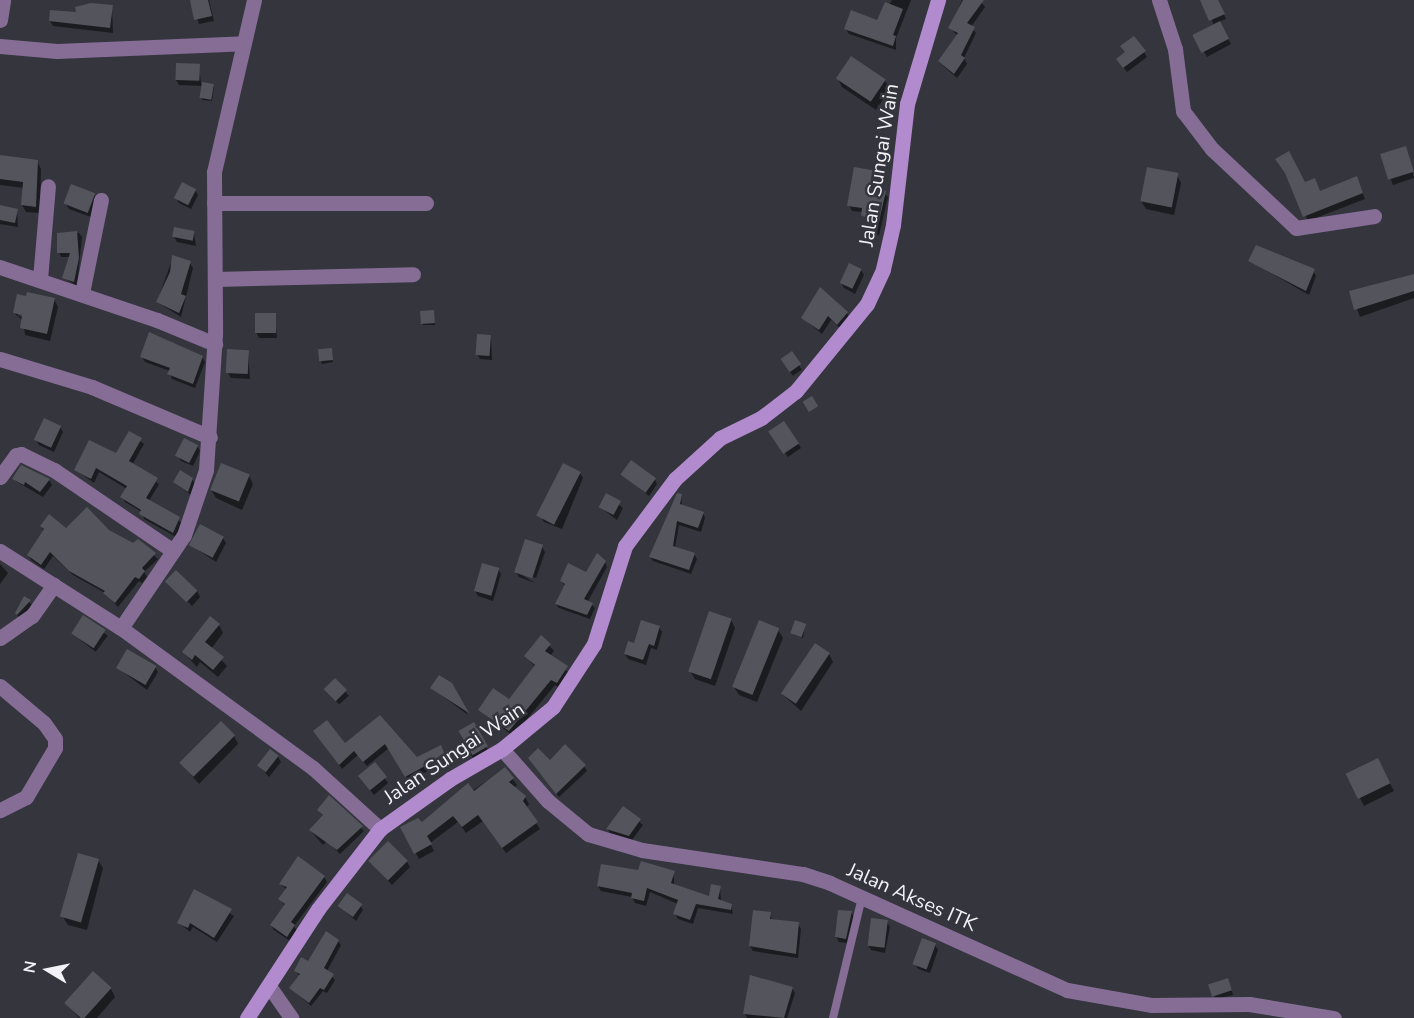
<!DOCTYPE html>
<style>
body{margin:0}
#map{position:relative;width:1414px;height:1018px;overflow:hidden;background:#34353d;font-family:"Nunito Sans",sans-serif}
div>[style]{position:absolute}
.shadow>*{inset:0;background:#0007;transform-origin:0 0}
.building>*{inset:0;background:#54545d;transform-origin:0 0}
.lane>*{height:8px;margin:-4px;padding:0 4px;transform-origin:4px;border-radius:4px;background:#856d96}
.street>*{height:15px;margin:-7.5px;padding:0 7.5px;transform-origin:7.5px;border-radius:7.5px;background:#856d96}
.secondary>*{height:15px;margin:-7.5px;padding:0 7.5px;transform-origin:7.5px;border-radius:7.5px;background:#b18bcd}
span{translate:-50% -50%;white-space:nowrap;text-align:center;line-height:1.15;-webkit-text-stroke:5px #34353d;paint-order:stroke}
.street-label{font-size:20px;color:#f2f2f7}
.north{position:absolute;left:18px;top:940px;width:60px;height:60px;-webkit-text-stroke:4px #34353d;paint-order:stroke;rotate:280deg;font-size:16px;font-weight:700;line-height:24px;text-align:center;color:#f2f2f7}
.north::after{content:'';display:block;margin:auto;width:21px;height:27px;background:#f2f2f7;clip-path:polygon(50% 0,100% 100%,50% 72%,0 100%)}
</style>
<div id="map">
<div class="shadow">
<i style="clip-path:polygon(192px 0,209px 0,214px 21px,199px 24px)"></i>
<i style="clip-path:polygon(892px 0,911px 0,896px 38px,896px 50px,849px 34px,846px 29px,878px 22px)"></i>
<i style="clip-path:polygon(962px 0,979px 0,985px 7px,971px 27px,976px 33px,964px 58px,967px 64px,957px 78px,939px 62px,958px 36px,950px 28px)"></i>
<i style="clip-path:polygon(1205px 0,1217px 0,1226px 19px,1219px 22px,1231px 44px,1207px 57px,1195px 36px,1214px 26px)"></i>
<i style="clip-path:polygon(112px 7px,113px 33px,53px 26px,50px 21px)"></i>
<i style="clip-path:polygon(1144px 52px,1147px 57px,1127px 72px,1121px 64px)"></i>
<i style="clip-path:polygon(852px 58px,885px 81px,890px 89px,876px 110px,842px 87px,838px 79px)"></i>
<i style="clip-path:polygon(199px 66px,201px 83px,214px 87px,212px 101px,202px 100px,203px 86px,179px 85px,176px 80px)"></i>
<i style="clip-path:polygon(1408px 152px,1414px 178px,1393px 185px,1382px 155px)"></i>
<i style="clip-path:polygon(0 157px,37px 161px,41px 169px,40px 213px,26px 212px,22px 205px,24px 188px,0 185px)"></i>
<i style="clip-path:polygon(882px 174px,883px 192px,888px 197px,879px 235px,869px 233px,863px 212px,852px 211px,849px 205px)"></i>
<i style="clip-path:polygon(1177px 175px,1181px 183px,1174px 215px,1146px 209px,1141px 201px)"></i>
<i style="clip-path:polygon(1288px 175px,1320px 193px,1359px 183px,1365px 199px,1308px 221px)"></i>
<i style="clip-path:polygon(195px 190px,198px 195px,191px 209px,179px 203px,176px 198px)"></i>
<i style="clip-path:polygon(94px 194px,97px 199px,91px 217px,69px 209px,66px 204px)"></i>
<i style="clip-path:polygon(0 207px,17px 210px,18px 227px,0 224px)"></i>
<i style="clip-path:polygon(79px 233px,82px 237px,77px 286px,63px 277px,70px 257px,61px 257px,59px 252px,59px 234px)"></i>
<i style="clip-path:polygon(194px 233px,196px 246px,177px 242px,174px 237px)"></i>
<i style="clip-path:polygon(173px 257px,190px 263px,193px 268px,181px 317px,157px 302px)"></i>
<i style="clip-path:polygon(1250px 261px,1313px 271px,1316px 276px,1309px 295px)"></i>
<i style="clip-path:polygon(861px 270px,864px 275px,855px 294px,844px 288px,841px 283px)"></i>
<i style="clip-path:polygon(1414px 275px,1414px 298px,1360px 317px,1351px 292px)"></i>
<i style="clip-path:polygon(evenodd,54px 299px,58px 307px,50px 341px,25px 335px,23px 321px,14px 313px,54px 299px,18px 312px,30px 318px,18px 316px,18px 312px)"></i>
<i style="clip-path:polygon(433px 312px,435px 325px,423px 325px,421px 323px)"></i>
<i style="clip-path:polygon(847px 313px,849px 318px,841px 329px,831px 320px,822px 334px,803px 318px)"></i>
<i style="clip-path:polygon(275px 314px,277px 338px,259px 338px,256px 332px)"></i>
<i style="clip-path:polygon(491px 337px,492px 360px,480px 359px,477px 354px)"></i>
<i style="clip-path:polygon(248px 351px,250px 379px,231px 378px,228px 373px)"></i>
<i style="clip-path:polygon(332px 352px,333px 362px,322px 364px,321px 362px)"></i>
<i style="left:791px;top:353px;width:20px;height:11px;rotate:57deg"></i>
<i style="clip-path:polygon(142px 357px,202px 357px,205px 362px,195px 388px,172px 379px,170px 371px,145px 362px)"></i>
<i style="clip-path:polygon(60px 427px,63px 432px,54px 452px,39px 445px,36px 440px)"></i>
<i style="clip-path:polygon(130px 433px,144px 444px,132px 465px,159px 484px,149px 501px,182px 523px,176px 537px,144px 519px,142px 512px,125px 502px,122px 497px,127px 489px,99px 472px,94px 483px,76px 470px,117px 455px)"></i>
<i style="clip-path:polygon(774px 437px,798px 443px,801px 448px,788px 457px)"></i>
<i style="clip-path:polygon(197px 446px,200px 451px,193px 466px,181px 461px,178px 456px)"></i>
<i style="clip-path:polygon(580px 473px,583px 478px,562px 529px,544px 522px,541px 517px)"></i>
<i style="clip-path:polygon(623px 475px,655px 479px,657px 484px,649px 496px)"></i>
<i style="clip-path:polygon(249px 476px,253px 484px,242px 510px,216px 498px,211px 490px)"></i>
<i style="clip-path:polygon(192px 479px,195px 484px,191px 495px,174px 482px)"></i>
<i style="clip-path:polygon(14px 480px,49px 480px,52px 485px,43px 497px)"></i>
<i style="clip-path:polygon(607px 495px,623px 508px,617px 520px,600px 507px)"></i>
<i style="clip-path:polygon(681px 495px,682px 506px,703px 513px,705px 518px,701px 532px,679px 525px,675px 548px,694px 554px,697px 559px,691px 574px,653px 561px,650px 557px)"></i>
<i style="clip-path:polygon(41px 526px,108px 531px,133px 545px,138px 541px,158px 559px,144px 572px,147px 577px,142px 583px,139px 581px,118px 607px,105px 593px,73px 575px,53px 556px,44px 569px,31px 560px,29px 555px,44px 532px)"></i>
<i style="clip-path:polygon(223px 538px,226px 543px,216px 562px,195px 548px)"></i>
<i style="clip-path:polygon(542px 547px,545px 552px,536px 578px,517px 572px,535px 583px,519px 577px,516px 572px)"></i>
<i style="clip-path:polygon(605px 562px,607px 567px,588px 601px,595px 608px,590px 619px,559px 608px,556px 604px,565px 586px,561px 581px,587px 574px)"></i>
<i style="clip-path:polygon(0 564px,8px 573px,0 584px)"></i>
<i style="clip-path:polygon(498px 569px,501px 574px,493px 601px,478px 596px,475px 591px)"></i>
<i style="clip-path:polygon(168px 582px,197px 591px,200px 597px,192px 606px)"></i>
<i style="clip-path:polygon(25px 598px,33px 606px,19px 618px,16px 613px)"></i>
<i style="left:83px;top:617px;width:31px;height:20px;rotate:37deg"></i>
<i style="clip-path:polygon(731px 620px,735px 628px,715px 686px,695px 679px,690px 671px)"></i>
<i style="clip-path:polygon(219px 625px,223px 633px,211px 649px,227px 666px,218px 677px,200px 662px,197px 667px,183px 652px)"></i>
<i style="clip-path:polygon(805px 625px,803px 638px,794px 635px,793px 633px)"></i>
<i style="clip-path:polygon(659px 627px,662px 632px,657px 650px,651px 648px,646px 665px,628px 659px,625px 654px)"></i>
<i style="clip-path:polygon(778px 630px,783px 638px,757px 702px,739px 695px,734px 687px)"></i>
<i style="clip-path:polygon(541px 637px,554px 651px,550px 656px,570px 674px,561px 689px,555px 685px,513px 736px,480px 710px,509px 701px,535px 667px,526px 656px)"></i>
<i style="clip-path:polygon(829px 654px,833px 662px,801px 711px,782px 694px)"></i>
<i style="clip-path:polygon(155px 667px,158px 672px,147px 690px,118px 668px)"></i>
<i style="left:335px;top:680px;width:21px;height:13px;rotate:49deg"></i>
<i style="clip-path:polygon(451px 684px,468px 715px,432px 688px)"></i>
<i style="clip-path:polygon(380px 718px,416px 759px,440px 747px,447px 761px,409px 781px,389px 748px,367px 766px,358px 755px,342px 769px,318px 736px,344px 745px)"></i>
<i style="left:474px;top:724px;width:32px;height:17px;rotate:62deg"></i>
<i style="clip-path:polygon(234px 736px,238px 744px,199px 784px,181px 763px)"></i>
<i style="clip-path:polygon(278px 757px,281px 762px,269px 777px,259px 766px)"></i>
<i style="clip-path:polygon(550px 762px,584px 766px,587px 771px,559px 797px,532px 763px)"></i>
<i style="clip-path:polygon(374px 764px,388px 783px,374px 795px,363px 781px)"></i>
<i style="clip-path:polygon(1382px 768px,1394px 791px,1364px 806px,1348px 775px)"></i>
<i style="clip-path:polygon(505px 769px,517px 785px,514px 788px,525px 797px,529px 804px,526px 808px,540px 829px,506px 853px,483px 821px,466px 833px,458px 822px,430px 843px,434px 851px,419px 859px,402px 828px,422px 824px)"></i>
<i style="clip-path:polygon(329px 798px,364px 831px,340px 854px,327px 841px,323px 845px,310px 830px,324px 817px,318px 810px)"></i>
<i style="clip-path:polygon(623px 808px,643px 825px,632px 840px,610px 834px,608px 829px)"></i>
<i style="clip-path:polygon(98px 860px,103px 868px,87px 930px,68px 925px,63px 917px)"></i>
<i style="clip-path:polygon(370px 861px,407px 862px,410px 867px,392px 885px)"></i>
<i style="clip-path:polygon(639px 872px,674px 873px,674px 886px,710px 898px,720px 887px,721px 902px,731px 905px,733px 914px,698px 908px,693px 924px,678px 919px,675px 914px,678px 904px,650px 892px,646px 906px,635px 903px,632px 897px,601px 891px,598px 886px)"></i>
<i style="clip-path:polygon(324px 877px,327px 882px,294px 926px,297px 931px,290px 941px,274px 930px,271px 925px,285px 906px,280px 899px,287px 890px,281px 884px)"></i>
<i style="clip-path:polygon(195px 891px,234px 916px,217px 942px,193px 927px,190px 932px,179px 923px)"></i>
<i style="clip-path:polygon(360px 905px,363px 910px,356px 921px,340px 906px)"></i>
<i style="clip-path:polygon(851px 912px,854px 917px,848px 943px,839px 942px,836px 937px)"></i>
<i style="clip-path:polygon(770px 913px,772px 921px,798px 924px,801px 929px,798px 958px,753px 951px,750px 946px)"></i>
<i style="clip-path:polygon(887px 922px,890px 927px,885px 953px,871px 950px,868px 945px)"></i>
<i style="clip-path:polygon(338px 941px,341px 945px,327px 971px,335px 980px,327px 993px,323px 991px,311px 1006px,291px 988px,300px 976px,295px 971px)"></i>
<i style="clip-path:polygon(935px 945px,938px 950px,930px 973px,918px 969px,915px 964px)"></i>
<i style="clip-path:polygon(1230px 985px,1233px 995px,1216px 999px,1213px 994px)"></i>
<i style="clip-path:polygon(792px 988px,795px 993px,787px 1018px,747px 1018px,745px 1014px)"></i>
<i style="clip-path:polygon(111px 989px,115px 997px,97px 1018px,79px 1018px,67px 1003px)"></i>
</div>
<div class="building">
<i style="clip-path:polygon(190px 0,208px 0,212px 16px,194px 20px)"></i>
<i style="clip-path:polygon(963px 0,984px 0,967px 23px,975px 27px,961px 55px,965px 58px,954px 74px,938px 61px,958px 33px,948px 28px)"></i>
<i style="clip-path:polygon(1200px 0,1218px 0,1225px 14px,1209px 21px)"></i>
<i style="clip-path:polygon(885px 2px,903px 9px,893px 35px,896px 36px,893px 46px,844px 29px,851px 10px,877px 20px)"></i>
<i style="clip-path:polygon(91px 3px,113px 5px,110px 28px,49px 21px,50px 10px,76px 12px,75px 7px)"></i>
<i style="left:1220px;top:21px;width:20px;height:31px;rotate:63deg"></i>
<i style="clip-path:polygon(1134px 36px,1146px 51px,1123px 68px,1116px 59px,1125px 52px,1120px 46px)"></i>
<i style="left:851px;top:56px;width:42px;height:27px;rotate:34deg"></i>
<i style="left:176px;top:63px;width:24px;height:17px;rotate:2deg"></i>
<i style="left:202px;top:82px;width:12px;height:16px;rotate:9deg"></i>
<i style="left:1406px;top:146px;width:27px;height:27px;rotate:73deg"></i>
<i style="clip-path:polygon(1289px 151px,1305px 182px,1315px 178px,1320px 191px,1357px 176px,1363px 193px,1303px 217px,1285px 173px,1275px 159px)"></i>
<i style="clip-path:polygon(0 155px,38px 160px,36px 207px,21px 205px,23px 182px,0 179px)"></i>
<i style="clip-path:polygon(854px 167px,883px 172px,880px 190px,886px 191px,877px 230px,864px 228px,868px 219px,861px 215px,862px 208px,847px 206px)"></i>
<i style="left:1147px;top:167px;width:32px;height:35px;rotate:11deg"></i>
<i style="left:182px;top:182px;width:16px;height:18px;rotate:27deg"></i>
<i style="left:71px;top:184px;width:26px;height:21px;rotate:21deg"></i>
<i style="clip-path:polygon(0 205px,18px 209px,15px 223px,0 220px)"></i>
<i style="left:174px;top:227px;width:21px;height:10px;rotate:11deg"></i>
<i style="clip-path:polygon(77px 231px,79px 258px,74px 282px,62px 278px,70px 253px,57px 253px,57px 233px)"></i>
<i style="clip-path:polygon(1256px 245px,1315px 269px,1306px 291px,1248px 261px)"></i>
<i style="clip-path:polygon(172px 255px,191px 261px,181px 294px,186px 296px,179px 313px,156px 302px,170px 272px)"></i>
<i style="left:849px;top:263px;width:14px;height:22px;rotate:25deg"></i>
<i style="clip-path:polygon(1414px 274px,1414px 291px,1354px 310px,1349px 291px)"></i>
<i style="clip-path:polygon(820px 287px,848px 312px,837px 325px,828px 316px,819px 330px,801px 318px)"></i>
<i style="clip-path:polygon(27px 292px,55px 298px,47px 334px,20px 328px,22px 315px,13px 313px,17px 294px,26px 296px)"></i>
<i style="left:434px;top:310px;width:13px;height:14px;rotate:86deg"></i>
<i style="left:255px;top:313px;width:21px;height:20px"></i>
<i style="clip-path:polygon(149px 332px,203px 356px,193px 384px,167px 374px,170px 368px,140px 357px)"></i>
<i style="left:477px;top:334px;width:14px;height:21px;rotate:4deg"></i>
<i style="left:332px;top:348px;width:12px;height:14px;rotate:85deg"></i>
<i style="left:227px;top:349px;width:22px;height:24px;rotate:3deg"></i>
<i style="left:792px;top:351px;width:16px;height:14px;rotate:55deg"></i>
<i style="left:812px;top:396px;width:12px;height:11px;rotate:59deg"></i>
<i style="left:44px;top:418px;width:19px;height:24px;rotate:25deg"></i>
<i style="left:784px;top:421px;width:27px;height:19px;rotate:56deg"></i>
<i style="clip-path:polygon(129px 431px,142px 438px,129px 461px,158px 478px,146px 498px,180px 517px,173px 533px,139px 514px,141px 510px,120px 497px,127px 486px,96px 468px,91px 479px,74px 470px,89px 440px,116px 453px)"></i>
<i style="left:184px;top:438px;width:16px;height:20px;rotate:27deg"></i>
<i style="left:631px;top:460px;width:31px;height:18px;rotate:36deg"></i>
<i style="left:221px;top:463px;width:31px;height:29px;rotate:22deg"></i>
<i style="left:563px;top:463px;width:20px;height:59px;rotate:27deg"></i>
<i style="clip-path:polygon(21px 465px,50px 479px,40px 492px,25px 482px,24px 485px,12px 479px)"></i>
<i style="clip-path:polygon(180px 470px,193px 478px,188px 492px,173px 482px)"></i>
<i style="left:606px;top:493px;width:17px;height:16px;rotate:28deg"></i>
<i style="clip-path:polygon(677px 493px,682px 494px,680px 504px,704px 512px,698px 528px,677px 521px,673px 546px,695px 553px,689px 570px,649px 557px)"></i>
<i style="clip-path:polygon(87px 507px,109px 530px,133px 543px,138px 539px,156px 553px,142px 568px,145px 571px,139px 579px,135px 577px,115px 603px,103px 593px,105px 591px,69px 571px,50px 552px,41px 565px,27px 555px,44px 529px,40px 526px,49px 514px,66px 528px)"></i>
<i style="left:200px;top:524px;width:27px;height:24px;rotate:28deg"></i>
<i style="left:525px;top:539px;width:19px;height:35px;rotate:18deg"></i>
<i style="clip-path:polygon(597px 553px,606px 561px,584px 599px,593px 603px,587px 615px,555px 604px,565px 584px,560px 581px,568px 563px,586px 572px)"></i>
<i style="left:482px;top:563px;width:18px;height:29px;rotate:16deg"></i>
<i style="left:176px;top:570px;width:30px;height:16px;rotate:44deg"></i>
<i style="clip-path:polygon(24px 596px,31px 600px,17px 615px,15px 613px)"></i>
<i style="left:709px;top:611px;width:24px;height:64px;rotate:19deg"></i>
<i style="left:83px;top:615px;width:27px;height:22px;rotate:33deg"></i>
<i style="clip-path:polygon(210px 616px,220px 624px,205px 642px,224px 657px,213px 670px,195px 655px,192px 660px,182px 652px)"></i>
<i style="clip-path:polygon(641px 620px,660px 626px,654px 646px,649px 644px,643px 660px,624px 654px,628px 641px,634px 643px)"></i>
<i style="left:759px;top:620px;width:22px;height:72px;rotate:22deg"></i>
<i style="left:795px;top:620px;width:12px;height:14px;rotate:20deg"></i>
<i style="clip-path:polygon(541px 635px,551px 644px,545px 651px,568px 666px,557px 683px,551px 680px,509px 731px,478px 710px,493px 688px,509px 699px,535px 665px,524px 656px)"></i>
<i style="left:815px;top:643px;width:18px;height:61px;rotate:34deg"></i>
<i style="left:127px;top:649px;width:34px;height:22px;rotate:30deg"></i>
<i style="clip-path:polygon(439px 675px,452px 683px,469px 713px,430px 688px)"></i>
<i style="left:335px;top:678px;width:17px;height:16px;rotate:45deg"></i>
<i style="clip-path:polygon(380px 715px,417px 757px,441px 745px,445px 755px,405px 777px,385px 744px,363px 762px,354px 751px,339px 765px,313px 731px,327px 720px,345px 743px)"></i>
<i style="left:221px;top:721px;width:20px;height:59px;rotate:45deg"></i>
<i style="left:474px;top:722px;width:28px;height:18px;rotate:60deg"></i>
<i style="clip-path:polygon(565px 744px,586px 765px,556px 794px,528px 758px,538px 748px,550px 760px)"></i>
<i style="left:270px;top:749px;width:11px;height:21px;rotate:38deg"></i>
<i style="left:1378px;top:758px;width:28px;height:36px;rotate:64deg"></i>
<i style="left:375px;top:762px;width:19px;height:22px;rotate:51deg"></i>
<i style="clip-path:polygon(505px 767px,514px 778px,509px 782px,526px 796px,523px 801px,538px 822px,502px 848px,478px 815px,462px 827px,453px 816px,427px 836px,432px 844px,414px 854px,400px 827px,418px 818px,422px 822px,468px 783px,474px 791px)"></i>
<i style="clip-path:polygon(329px 795px,363px 826px,337px 850px,309px 830px,323px 815px,317px 810px)"></i>
<i style="clip-path:polygon(623px 806px,641px 819px,629px 836px,606px 829px)"></i>
<i style="left:388px;top:841px;width:28px;height:28px;rotate:45deg"></i>
<i style="left:78px;top:853px;width:22px;height:66px;rotate:16deg"></i>
<i style="clip-path:polygon(298px 856px,325px 876px,291px 922px,295px 925px,287px 937px,270px 925px,285px 904px,278px 899px,287px 887px,279px 884px)"></i>
<i style="clip-path:polygon(641px 861px,675px 871px,671px 883px,709px 896px,711px 884px,721px 886px,718px 899px,732px 904px,731px 910px,696px 904px,690px 920px,673px 914px,678px 900px,647px 888px,644px 901px,631px 898px,632px 893px,597px 886px,601px 864px,638px 870px)"></i>
<i style="clip-path:polygon(194px 889px,232px 909px,214px 938px,190px 923px,188px 928px,177px 923px)"></i>
<i style="left:347px;top:893px;width:19px;height:16px;rotate:36deg"></i>
<i style="clip-path:polygon(753px 910px,771px 912px,770px 919px,799px 922px,796px 954px,749px 946px)"></i>
<i style="clip-path:polygon(838px 910px,852px 911px,846px 939px,835px 937px)"></i>
<i style="left:871px;top:918px;width:17px;height:28px;rotate:7deg"></i>
<i style="clip-path:polygon(326px 931px,339px 940px,324px 968px,334px 974px,324px 990px,320px 988px,309px 1003px,289px 988px,300px 974px,294px 971px,301px 957px,308px 961px)"></i>
<i style="left:922px;top:938px;width:15px;height:28px;rotate:20deg"></i>
<i style="left:93px;top:971px;width:25px;height:43px;rotate:42deg"></i>
<i style="clip-path:polygon(750px 975px,793px 987px,784px 1018px,743px 1014px)"></i>
<i style="left:1228px;top:978px;width:13px;height:21px;rotate:72deg"></i>
</div>
<div class="lane">
<i style="left:833px;top:1018px;width:124px;rotate:-76.5deg"></i>
</div>
<div class="street">
<i style="left:254px;top:0;width:177px;rotate:103.1deg"></i>
<i style="left:214px;top:172px;width:162px;rotate:89.6deg"></i>
<i style="left:215px;top:334px;width:136px;rotate:93.8deg"></i>
<i style="left:206px;top:470px;width:69px;rotate:108.7deg"></i>
<i style="left:184px;top:535px;width:112px;rotate:124.1deg"></i>
<i style="left:121px;top:628px;width:238px;rotate:36.1deg"></i>
<i style="left:313px;top:768px;width:91px;rotate:42.3deg"></i>
<i style="left:1159px;top:0;width:52px;rotate:71.9deg"></i>
<i style="left:1175px;top:49px;width:63px;rotate:82.6deg"></i>
<i style="left:1183px;top:111px;width:48px;rotate:52.7deg"></i>
<i style="left:1212px;top:149px;width:115px;rotate:43.2deg"></i>
<i style="left:1296px;top:228px;width:79px;rotate:-8.7deg"></i>
<i style="left:0;top:20px;width:20px;rotate:-81deg"></i>
<i style="left:0;top:46px;width:57px;rotate:5deg"></i>
<i style="left:57px;top:51px;width:187px;rotate:-2.4deg"></i>
<i style="left:214px;top:203px;width:212px"></i>
<i style="left:0;top:267px;width:166px;rotate:18.7deg"></i>
<i style="left:157px;top:320px;width:63px;rotate:22.5deg"></i>
<i style="left:40px;top:279px;width:93px;rotate:-85.1deg"></i>
<i style="left:215px;top:279px;width:198px;rotate:-1.4deg"></i>
<i style="left:82px;top:293px;width:95px;rotate:-78.5deg"></i>
<i style="left:0;top:359px;width:96px;rotate:16.9deg"></i>
<i style="left:92px;top:387px;width:128px;rotate:23deg"></i>
<i style="left:0;top:477px;width:27px;rotate:-54deg"></i>
<i style="left:16px;top:455px;width:5px;rotate:-11deg"></i>
<i style="left:21px;top:454px;width:37px;rotate:26deg"></i>
<i style="left:54px;top:470px;width:144px;rotate:34.2deg"></i>
<i style="left:0;top:551px;width:143px;rotate:32.5deg"></i>
<i style="left:0;top:638px;width:39px;rotate:-35deg"></i>
<i style="left:32px;top:616px;width:38px;rotate:-55deg"></i>
<i style="left:0;top:686px;width:57px;rotate:40.1deg"></i>
<i style="left:44px;top:723px;width:19px;rotate:55deg"></i>
<i style="left:55px;top:739px;width:9px;rotate:90deg"></i>
<i style="left:55px;top:748px;width:57px;rotate:120.6deg"></i>
<i style="left:26px;top:797px;width:29px;rotate:153deg"></i>
<i style="left:502px;top:749px;width:69px;rotate:48.5deg"></i>
<i style="left:548px;top:801px;width:52px;rotate:39.5deg"></i>
<i style="left:588px;top:834px;width:56px;rotate:16.5deg"></i>
<i style="left:642px;top:850px;width:163px;rotate:8.5deg"></i>
<i style="left:803px;top:874px;width:28px;rotate:18deg"></i>
<i style="left:830px;top:883px;width:260px;rotate:24.3deg"></i>
<i style="left:1067px;top:990px;width:85px;rotate:10.1deg"></i>
<i style="left:1151px;top:1005px;width:98px;rotate:-0.6deg"></i>
<i style="left:1249px;top:1004px;width:86px;rotate:9.4deg"></i>
<i style="left:269px;top:986px;width:39px;rotate:55deg"></i>
</div>
<div class="secondary">
<i style="left:247px;top:1018px;width:130px;rotate:-56.9deg"></i>
<i style="left:318px;top:909px;width:101px;rotate:-52.2deg"></i>
<i style="left:380px;top:829px;width:86px;rotate:-35.5deg"></i>
<i style="left:450px;top:779px;width:60px;rotate:-30deg"></i>
<i style="left:502px;top:749px;width:66px;rotate:-39.5deg"></i>
<i style="left:553px;top:707px;width:75px;rotate:-56.9deg"></i>
<i style="left:594px;top:644px;width:103px;rotate:-72.4deg"></i>
<i style="left:625px;top:546px;width:84px;rotate:-53.3deg"></i>
<i style="left:675px;top:479px;width:61px;rotate:-42.3deg"></i>
<i style="left:720px;top:438px;width:46px;rotate:-26deg"></i>
<i style="left:761px;top:418px;width:44px;rotate:-37.6deg"></i>
<i style="left:796px;top:391px;width:112px;rotate:-50.8deg"></i>
<i style="left:867px;top:304px;width:38px;rotate:-65deg"></i>
<i style="left:883px;top:269px;width:45px;rotate:-77.2deg"></i>
<i style="left:893px;top:225px;width:122px;rotate:-83.4deg"></i>
<i style="left:907px;top:104px;width:109px;rotate:-73.4deg"></i>
</div>
<div class="street-label">
<span style="left:879px;top:165px;rotate:-81deg">Jalan Sungai Wain</span>
<span style="left:454px;top:753px;rotate:-34deg">Jalan Sungai Wain</span>
<span style="left:912px;top:897px;rotate:24deg">Jalan Akses ITK</span>
</div>
<div class="north">N</div>
</div>
